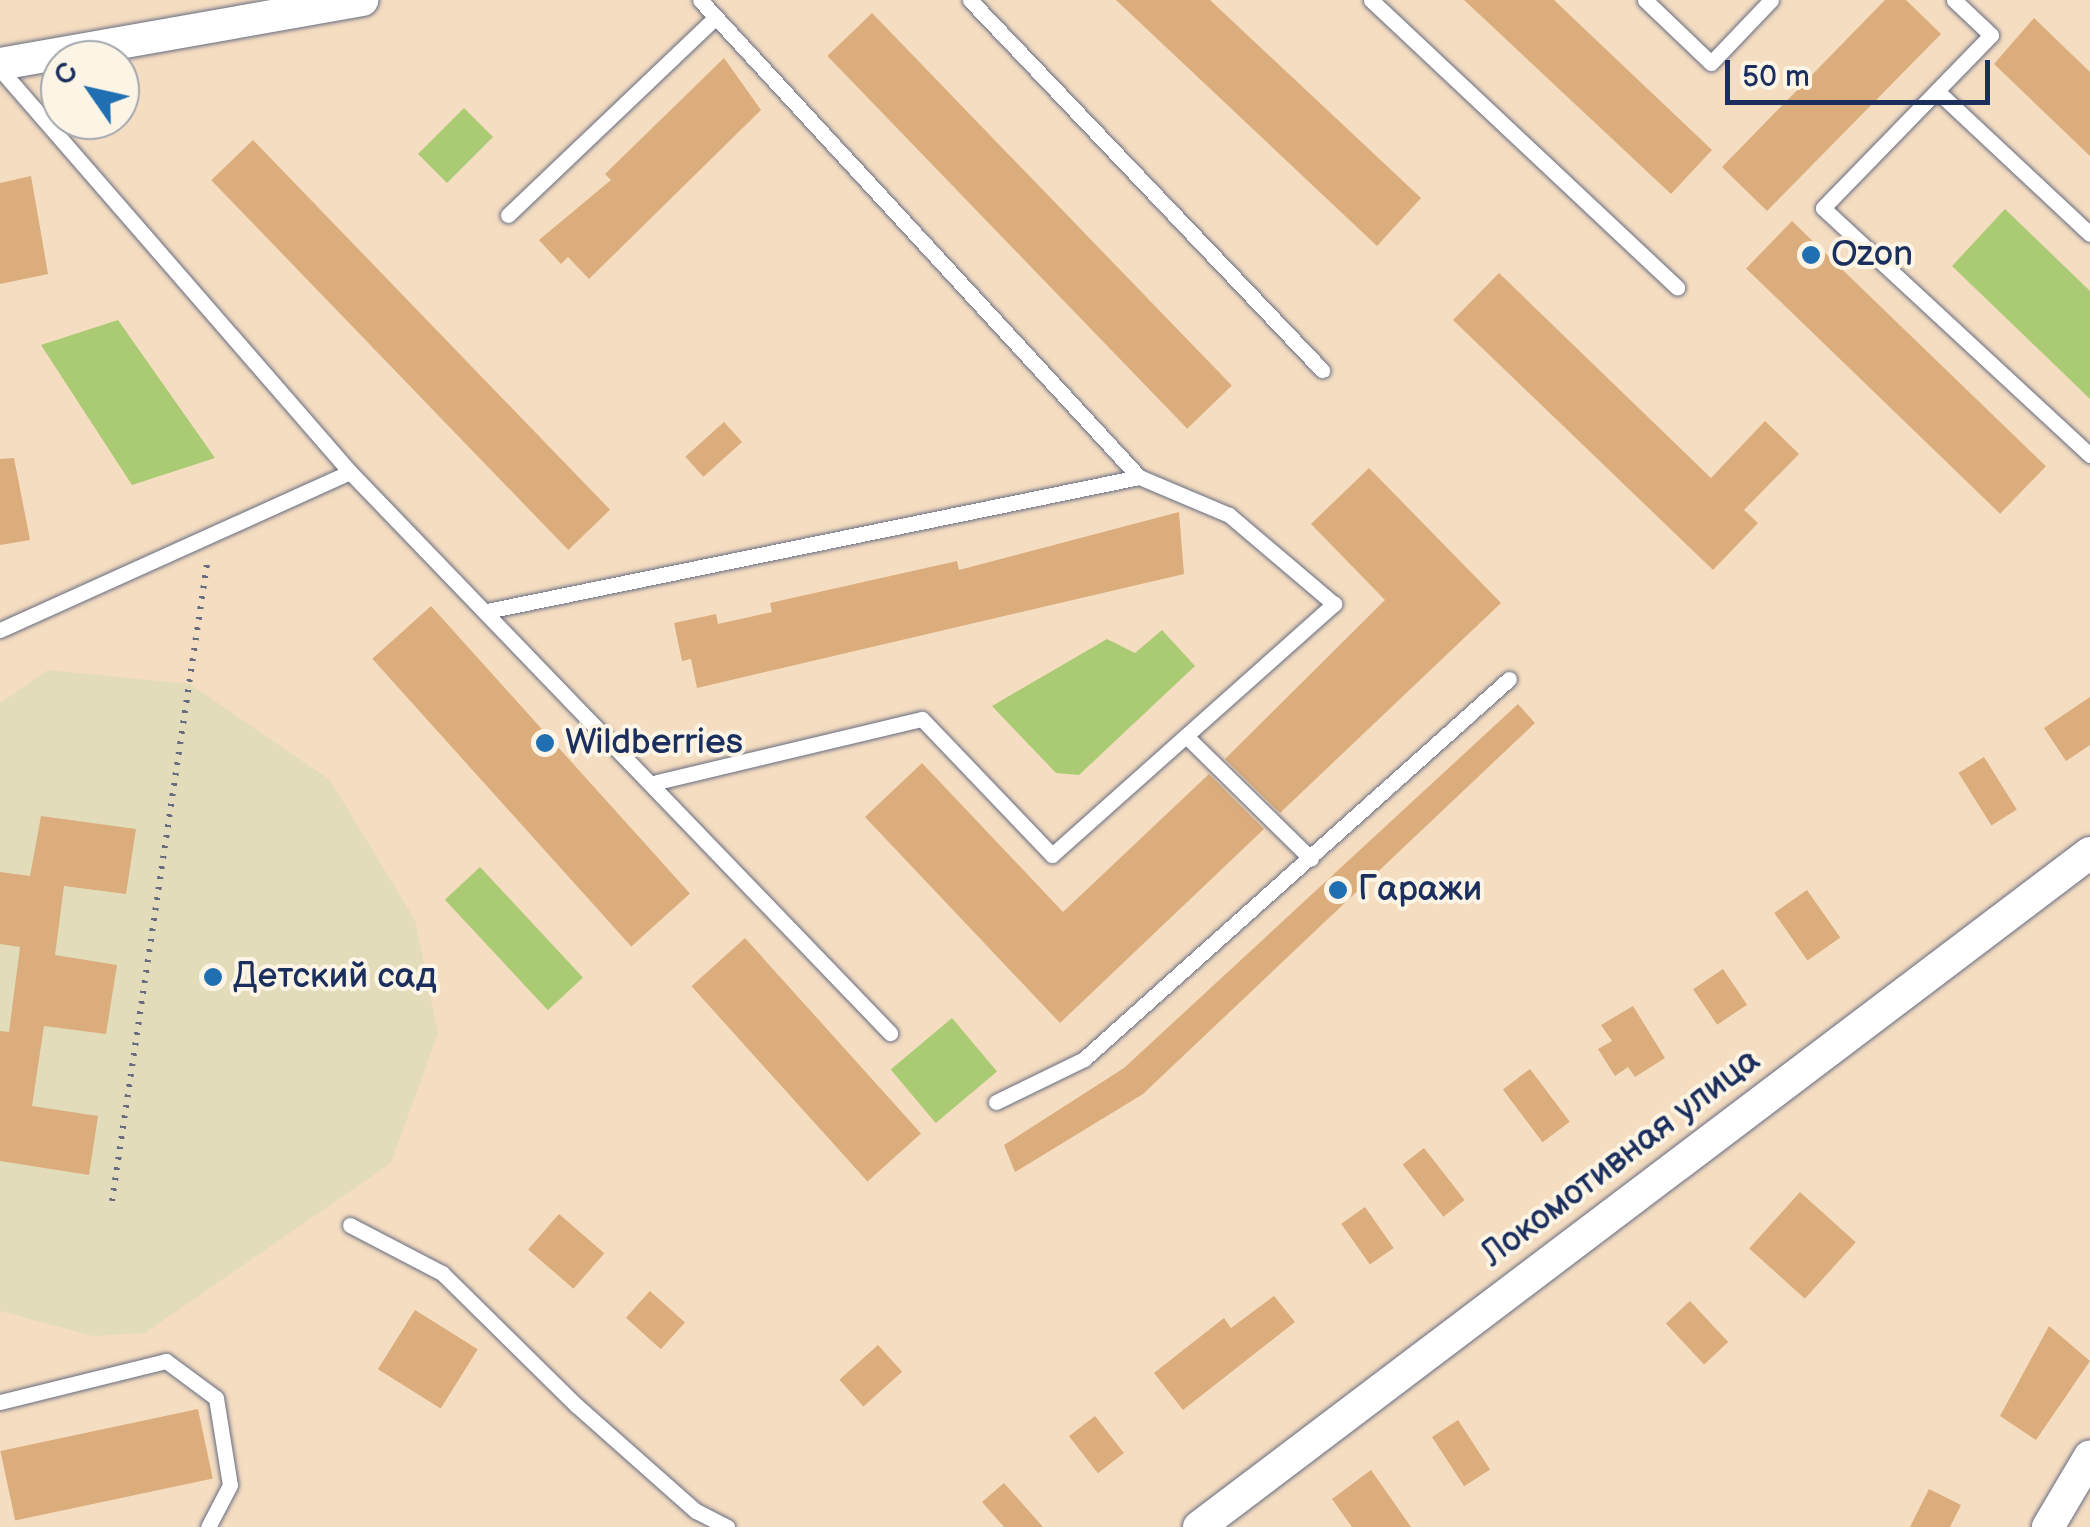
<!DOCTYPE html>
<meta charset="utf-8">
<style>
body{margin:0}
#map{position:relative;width:2090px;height:1527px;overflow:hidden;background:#f5ddc1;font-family:"Balsamiq Sans",sans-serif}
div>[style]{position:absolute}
.built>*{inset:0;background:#e3dcba}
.green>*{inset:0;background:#aacb73;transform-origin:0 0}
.building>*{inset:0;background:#dbad7c;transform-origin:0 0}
.path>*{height:6px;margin-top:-3px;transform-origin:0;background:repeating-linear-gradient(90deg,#676c81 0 2.5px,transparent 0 10.5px)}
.roads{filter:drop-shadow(0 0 2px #676c81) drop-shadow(0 0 2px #676c81)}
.lane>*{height:15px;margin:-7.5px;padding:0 7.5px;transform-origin:7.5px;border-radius:7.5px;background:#fff}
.street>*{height:32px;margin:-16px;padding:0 16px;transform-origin:16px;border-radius:16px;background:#fff}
.dots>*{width:28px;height:28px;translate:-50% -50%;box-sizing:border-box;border:5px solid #fcf5e5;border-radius:50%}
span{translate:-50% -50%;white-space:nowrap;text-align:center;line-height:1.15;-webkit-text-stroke:8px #fcf5e5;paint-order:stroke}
.poi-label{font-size:35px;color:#1b2f5e}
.left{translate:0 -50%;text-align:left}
.street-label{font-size:35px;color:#1b2f5e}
.north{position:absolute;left:40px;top:40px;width:100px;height:100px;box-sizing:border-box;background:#fcf5e5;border:2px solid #a2a6af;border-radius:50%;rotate:304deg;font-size:28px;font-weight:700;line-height:40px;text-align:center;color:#1b2f5e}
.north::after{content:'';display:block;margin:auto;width:35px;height:45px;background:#1f6fb2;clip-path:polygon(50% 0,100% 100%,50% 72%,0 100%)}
.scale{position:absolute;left:1725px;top:60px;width:265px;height:45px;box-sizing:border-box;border:5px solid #1b2f5e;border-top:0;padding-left:12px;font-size:30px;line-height:35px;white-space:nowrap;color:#1b2f5e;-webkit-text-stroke:8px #fcf5e5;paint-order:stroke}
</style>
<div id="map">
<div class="built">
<i style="clip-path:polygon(48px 670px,190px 684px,330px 780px,415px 920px,438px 1033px,391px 1163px,145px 1333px,93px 1336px,0 1311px,0 703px)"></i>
</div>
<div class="green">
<i style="left:464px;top:108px;width:41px;height:65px;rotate:45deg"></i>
<i style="clip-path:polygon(2005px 209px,2090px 291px,2090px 399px,1952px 266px)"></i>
<i style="clip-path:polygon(118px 320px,215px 458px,132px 485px,41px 345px)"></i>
<i style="clip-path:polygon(1162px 630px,1195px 666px,1079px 775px,1056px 773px,992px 706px,1107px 639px,1135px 653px)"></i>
<i style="left:480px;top:867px;width:151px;height:48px;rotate:47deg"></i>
<i style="left:952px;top:1018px;width:70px;height:80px;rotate:50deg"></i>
</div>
<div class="building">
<i style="clip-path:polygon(1116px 0,1210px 0,1421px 198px,1377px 246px)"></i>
<i style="clip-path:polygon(1464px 0,1554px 0,1712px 150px,1671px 194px)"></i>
<i style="clip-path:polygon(1885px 0,1906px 0,1941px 34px,1767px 211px,1722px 167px)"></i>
<i style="left:872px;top:13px;width:518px;height:62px;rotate:46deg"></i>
<i style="clip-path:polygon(2034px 18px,2090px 72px,2090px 156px,1994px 64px)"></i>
<i style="clip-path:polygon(724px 58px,761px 110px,589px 279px,568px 257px,561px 264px,539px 240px,611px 180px,605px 174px)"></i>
<i style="left:253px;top:140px;width:514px;height:58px;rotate:46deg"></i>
<i style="clip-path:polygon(31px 176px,48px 274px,0 284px,0 183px)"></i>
<i style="left:1792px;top:221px;width:353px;height:66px;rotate:44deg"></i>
<i style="clip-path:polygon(1499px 273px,1711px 478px,1765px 421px,1799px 454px,1744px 510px,1758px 523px,1713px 570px,1453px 320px)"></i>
<i style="left:724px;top:422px;width:27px;height:52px;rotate:48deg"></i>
<i style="clip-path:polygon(14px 458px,30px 540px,0 545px,0 459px)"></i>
<i style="clip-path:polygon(1369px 468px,1501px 603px,1280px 813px,1225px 759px,1385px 600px,1311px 524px)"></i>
<i style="clip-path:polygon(1179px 512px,1184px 574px,697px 688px,691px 659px,682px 661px,674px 623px,716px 614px,718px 624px,772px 612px,770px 603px,957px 561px,959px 570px)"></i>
<i style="left:431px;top:606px;width:387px;height:79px;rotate:48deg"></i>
<i style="clip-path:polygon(2090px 697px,2090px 745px,2066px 761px,2044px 728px)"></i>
<i style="clip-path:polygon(1518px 704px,1535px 723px,1143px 1094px,1015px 1172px,1004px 1145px,1124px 1068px)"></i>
<i style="left:1984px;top:757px;width:62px;height:30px;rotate:58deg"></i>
<i style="clip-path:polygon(922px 763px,1063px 912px,1209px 774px,1264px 829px,1060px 1023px,865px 817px)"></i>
<i style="clip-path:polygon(41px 816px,136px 829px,126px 894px,64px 886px,55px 955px,117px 965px,106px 1034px,44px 1026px,32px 1106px,98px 1116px,89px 1175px,0 1161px,0 1031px,9px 1032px,20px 947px,0 944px,0 872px,30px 876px)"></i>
<i style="left:1807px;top:890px;width:58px;height:40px;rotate:55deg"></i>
<i style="left:745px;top:938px;width:263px;height:72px;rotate:48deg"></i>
<i style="left:1723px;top:969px;width:43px;height:36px;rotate:56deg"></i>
<i style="clip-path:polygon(1633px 1006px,1665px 1058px,1635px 1077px,1628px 1067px,1615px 1076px,1598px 1049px,1612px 1041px,1601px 1025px)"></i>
<i style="left:1530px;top:1069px;width:66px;height:34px;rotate:53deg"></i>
<i style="left:1424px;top:1148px;width:66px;height:27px;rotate:52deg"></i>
<i style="left:1800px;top:1192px;width:75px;height:76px;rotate:42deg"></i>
<i style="left:1365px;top:1207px;width:50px;height:29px;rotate:55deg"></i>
<i style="left:559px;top:1214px;width:60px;height:47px;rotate:41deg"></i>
<i style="left:650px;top:1291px;width:47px;height:36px;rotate:42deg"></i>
<i style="clip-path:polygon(1274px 1296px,1295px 1322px,1183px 1410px,1154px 1373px,1224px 1318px,1231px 1328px)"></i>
<i style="left:1690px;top:1301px;width:56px;height:33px;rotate:47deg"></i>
<i style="left:415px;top:1310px;width:74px;height:70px;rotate:32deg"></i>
<i style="clip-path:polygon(2049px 1326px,2090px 1361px,2036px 1440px,2000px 1416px)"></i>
<i style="left:878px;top:1345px;width:36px;height:52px;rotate:48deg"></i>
<i style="left:198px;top:1409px;width:71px;height:202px;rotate:78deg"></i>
<i style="left:1095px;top:1416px;width:47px;height:33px;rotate:52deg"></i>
<i style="left:1458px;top:1420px;width:59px;height:31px;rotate:57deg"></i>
<i style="clip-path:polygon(1371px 1470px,1411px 1527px,1352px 1527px,1332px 1499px)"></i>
<i style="clip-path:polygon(1004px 1483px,1043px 1527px,1004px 1527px,982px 1502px)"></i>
<i style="clip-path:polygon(1929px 1489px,1961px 1505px,1950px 1527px,1910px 1527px)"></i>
</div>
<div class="path">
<i style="left:112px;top:1201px;width:644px;rotate:-81.52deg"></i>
</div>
<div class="roads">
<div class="lane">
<i style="left:970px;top:0;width:511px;rotate:46.43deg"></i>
<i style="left:1371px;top:0;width:420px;rotate:43.2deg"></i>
<i style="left:1645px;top:0;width:91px;rotate:43.7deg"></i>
<i style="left:1711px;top:63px;width:87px;rotate:-46.4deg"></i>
<i style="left:1954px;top:0;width:51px;rotate:43.4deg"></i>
<i style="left:1991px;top:35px;width:241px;rotate:134.2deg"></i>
<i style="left:1823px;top:208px;width:364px;rotate:42.8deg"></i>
<i style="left:0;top:69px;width:534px;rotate:49.03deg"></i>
<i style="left:350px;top:472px;width:384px;rotate:155.7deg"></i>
<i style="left:1937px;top:91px;width:209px;rotate:43.1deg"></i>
<i style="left:508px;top:215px;width:287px;rotate:-43.6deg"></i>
<i style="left:350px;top:472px;width:779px;rotate:46.09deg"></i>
<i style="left:487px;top:611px;width:666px;rotate:-11.61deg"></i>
<i style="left:1139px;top:477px;width:648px;rotate:-132.62deg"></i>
<i style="left:1186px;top:736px;width:175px;rotate:44.5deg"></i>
<i style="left:657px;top:782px;width:272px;rotate:-13.4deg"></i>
<i style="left:922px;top:719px;width:188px;rotate:46.3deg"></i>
<i style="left:1052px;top:855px;width:378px;rotate:-41.7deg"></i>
<i style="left:1334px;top:604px;width:138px;rotate:-139.7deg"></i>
<i style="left:1229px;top:515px;width:98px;rotate:-157.1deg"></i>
<i style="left:996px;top:1102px;width:98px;rotate:-26deg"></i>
<i style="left:1084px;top:1059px;width:570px;rotate:-41.8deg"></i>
<i style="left:350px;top:1225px;width:104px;rotate:27.6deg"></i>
<i style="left:442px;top:1273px;width:188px;rotate:44.6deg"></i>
<i style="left:576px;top:1405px;width:160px;rotate:41.5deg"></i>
<i style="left:696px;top:1511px;width:35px;rotate:27deg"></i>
<i style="left:0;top:1402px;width:171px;rotate:-13.9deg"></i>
<i style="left:166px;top:1361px;width:62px;rotate:36.5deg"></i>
<i style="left:216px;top:1398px;width:88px;rotate:80.9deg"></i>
<i style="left:230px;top:1485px;width:47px;rotate:117.6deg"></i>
</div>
<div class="street">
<i style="left:0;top:64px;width:368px;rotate:-10deg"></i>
<i style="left:1199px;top:1527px;width:1117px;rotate:-37.11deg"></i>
<i style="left:2048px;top:1527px;width:82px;rotate:-59.4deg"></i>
</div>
</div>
<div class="dots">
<i style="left:1811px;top:255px;background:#1f6fb2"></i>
<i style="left:545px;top:743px;background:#1f6fb2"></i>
<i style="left:1338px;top:890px;background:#1f6fb2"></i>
<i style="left:213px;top:977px;background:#1f6fb2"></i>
</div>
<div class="poi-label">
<span class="left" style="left:1831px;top:255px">Ozon</span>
<span class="left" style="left:565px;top:743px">Wildberries</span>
<span class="left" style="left:1358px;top:890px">Гаражи</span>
<span class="left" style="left:233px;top:977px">Детский сад</span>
</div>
<div class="street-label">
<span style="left:1621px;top:1158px;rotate:-37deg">Локомотивная улица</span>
</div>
<div class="north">С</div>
<div class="scale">50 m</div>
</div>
